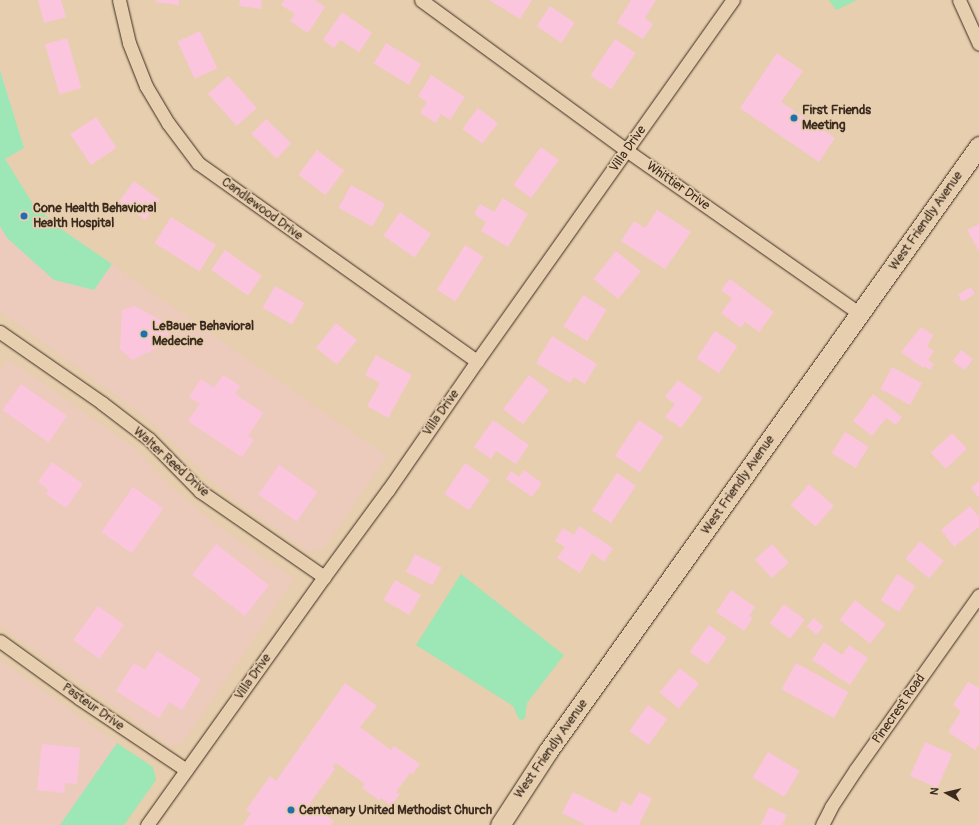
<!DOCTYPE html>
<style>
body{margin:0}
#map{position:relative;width:979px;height:825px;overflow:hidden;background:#e6ceae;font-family:Pangolin,sans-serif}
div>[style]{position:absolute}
.built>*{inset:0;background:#edcbbc}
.green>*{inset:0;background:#9de6b5}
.building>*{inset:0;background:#fcc5de;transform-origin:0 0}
.roads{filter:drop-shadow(0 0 1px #3b2a1e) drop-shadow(0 0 1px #3b2a1e)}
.street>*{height:13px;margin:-6.5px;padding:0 6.5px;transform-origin:6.5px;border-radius:6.5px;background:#e6ceae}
.secondary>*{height:19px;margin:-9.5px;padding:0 9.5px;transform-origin:9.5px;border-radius:9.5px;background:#e6ceae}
.dots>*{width:11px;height:11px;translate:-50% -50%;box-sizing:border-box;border:2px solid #e6ceae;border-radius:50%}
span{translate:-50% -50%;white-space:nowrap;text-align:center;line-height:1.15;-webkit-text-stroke:3.5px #e6ceae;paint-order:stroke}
.poi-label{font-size:13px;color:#3b2a1e;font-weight:700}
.left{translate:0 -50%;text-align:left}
.street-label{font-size:13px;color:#3b2a1e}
.north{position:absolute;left:927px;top:773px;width:40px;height:40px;-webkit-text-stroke:3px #e6ceae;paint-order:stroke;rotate:278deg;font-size:11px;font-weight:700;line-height:16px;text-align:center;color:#3b2a1e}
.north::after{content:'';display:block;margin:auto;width:14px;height:18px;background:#3b2a1e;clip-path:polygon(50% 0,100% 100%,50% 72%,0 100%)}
</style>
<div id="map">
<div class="built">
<i style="clip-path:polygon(0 66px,24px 148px,5px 159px,33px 204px,61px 229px,387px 456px,324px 548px,314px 551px,308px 551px,235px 500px,210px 479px,151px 421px,0 311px)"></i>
<i style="clip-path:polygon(8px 359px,133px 447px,171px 487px,218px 526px,294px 579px,182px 744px,170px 745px,13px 635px,0 624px,0 371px)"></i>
<i style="clip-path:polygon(0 660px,117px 743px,60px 825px,0 825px)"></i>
</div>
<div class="green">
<i style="clip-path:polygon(829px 0,857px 0,836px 10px)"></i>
<i style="clip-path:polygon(0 70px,24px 148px,5px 159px,33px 204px,61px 229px,112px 264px,94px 290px,54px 280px,7px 238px,0 226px)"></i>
<i style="clip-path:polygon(461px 574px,564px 655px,527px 703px,525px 718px,522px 720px,519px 719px,513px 706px,416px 645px)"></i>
<i style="clip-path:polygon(117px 743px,153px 767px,156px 780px,124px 825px,60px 825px)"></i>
</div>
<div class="building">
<i style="clip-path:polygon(38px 0,61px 0,66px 17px,44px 23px)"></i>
<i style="clip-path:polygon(156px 0,179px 0,179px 5px,156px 2px)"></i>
<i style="clip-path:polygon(240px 0,262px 0,261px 9px,239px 6px)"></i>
<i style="clip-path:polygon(284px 0,315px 0,325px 7px,308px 33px,290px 21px,295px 14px,281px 5px)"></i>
<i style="clip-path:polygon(489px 0,532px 0,520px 19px)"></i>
<i style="clip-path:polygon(631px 0,656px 0,645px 18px,653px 24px,643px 39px,617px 23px)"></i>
<i style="left:550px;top:6px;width:30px;height:24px;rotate:34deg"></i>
<i style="clip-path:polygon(342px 12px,372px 33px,359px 52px,340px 40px,334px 48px,323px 40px)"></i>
<i style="left:200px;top:31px;width:41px;height:25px;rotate:65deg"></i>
<i style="left:67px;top:38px;width:52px;height:23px;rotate:74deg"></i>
<i style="left:615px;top:39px;width:25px;height:44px;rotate:34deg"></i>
<i style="left:386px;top:43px;width:41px;height:24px;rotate:31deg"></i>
<i style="clip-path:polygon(777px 53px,803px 71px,781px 102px,835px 138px,819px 162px,740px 108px)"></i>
<i style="clip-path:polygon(431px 75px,465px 97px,450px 120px,441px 114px,436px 123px,420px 113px,427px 102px,418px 96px)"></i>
<i style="left:228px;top:76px;width:43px;height:27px;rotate:48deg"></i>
<i style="left:478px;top:108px;width:25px;height:26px;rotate:37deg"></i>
<i style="left:96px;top:117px;width:37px;height:31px;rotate:56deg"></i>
<i style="left:266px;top:119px;width:35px;height:21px;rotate:44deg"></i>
<i style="left:541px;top:147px;width:22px;height:47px;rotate:36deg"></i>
<i style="left:317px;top:150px;width:34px;height:31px;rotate:37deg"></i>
<i style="left:134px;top:181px;width:32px;height:25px;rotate:36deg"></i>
<i style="left:351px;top:185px;width:39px;height:26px;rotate:29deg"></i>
<i style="clip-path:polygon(503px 198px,528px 214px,508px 247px,481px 231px,486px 222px,474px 214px,480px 204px,494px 212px)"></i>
<i style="clip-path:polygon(657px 210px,691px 232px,665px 269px,621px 241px,634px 221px,645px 228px)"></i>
<i style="left:400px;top:212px;width:38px;height:29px;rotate:35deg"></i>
<i style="left:171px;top:217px;width:53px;height:31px;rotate:32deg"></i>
<i style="clip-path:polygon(979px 224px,979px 251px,967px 230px)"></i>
<i style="left:465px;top:245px;width:22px;height:53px;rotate:32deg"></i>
<i style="left:225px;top:250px;width:45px;height:24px;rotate:35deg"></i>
<i style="left:616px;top:251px;width:32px;height:36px;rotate:39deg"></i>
<i style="clip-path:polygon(730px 279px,774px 312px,759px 332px,745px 322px,741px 328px,721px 313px,732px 298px,721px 290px)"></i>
<i style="left:275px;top:286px;width:34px;height:25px;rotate:30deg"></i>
<i style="left:971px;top:287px;width:8px;height:15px;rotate:60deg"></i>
<i style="left:583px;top:295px;width:28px;height:37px;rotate:32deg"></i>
<i style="clip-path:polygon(135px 306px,169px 325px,167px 343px,132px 360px,120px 349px,122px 310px)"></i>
<i style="left:336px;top:323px;width:27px;height:32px;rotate:39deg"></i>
<i style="clip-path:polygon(921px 327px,933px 335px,927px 347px,934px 351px,928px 360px,934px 364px,930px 370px,924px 366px,923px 368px,901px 352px)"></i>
<i style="left:715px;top:331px;width:27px;height:33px;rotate:34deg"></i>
<i style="clip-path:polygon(552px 336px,597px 364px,585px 384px,574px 377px,570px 383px,536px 363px)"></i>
<i style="left:961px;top:350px;width:15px;height:14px;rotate:37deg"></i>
<i style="clip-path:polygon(376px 355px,412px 375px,388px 418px,367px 406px,380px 383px,365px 375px)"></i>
<i style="left:892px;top:367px;width:34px;height:25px;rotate:28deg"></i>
<i style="clip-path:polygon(223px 375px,240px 386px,235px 394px,263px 413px,248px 436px,254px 440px,242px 457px,188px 421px,200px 404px,189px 397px,201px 379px,214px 388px)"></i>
<i style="left:529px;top:375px;width:25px;height:43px;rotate:37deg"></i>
<i style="clip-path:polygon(678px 380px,703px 398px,681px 428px,665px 417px,675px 404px,665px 397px)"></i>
<i style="left:21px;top:384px;width:56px;height:32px;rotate:35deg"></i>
<i style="clip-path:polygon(873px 394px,902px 417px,896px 425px,886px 418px,872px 436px,853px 421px)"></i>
<i style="clip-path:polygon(493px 420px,529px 445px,516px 464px,496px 451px,491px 459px,474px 447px)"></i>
<i style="left:639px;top:420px;width:30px;height:43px;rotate:34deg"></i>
<i style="left:845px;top:432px;width:28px;height:25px;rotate:32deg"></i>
<i style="left:952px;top:433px;width:22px;height:29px;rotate:47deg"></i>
<i style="clip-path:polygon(52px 462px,83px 484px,66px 508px,46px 494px,49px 490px,38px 482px)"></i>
<i style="left:465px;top:463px;width:30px;height:37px;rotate:34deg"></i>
<i style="left:279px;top:465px;width:47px;height:36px;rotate:35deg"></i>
<i style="clip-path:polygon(524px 470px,542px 483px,532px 497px,506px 479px,511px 471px,519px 477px)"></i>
<i style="left:617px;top:473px;width:23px;height:45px;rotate:34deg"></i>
<i style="clip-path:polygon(979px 481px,979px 498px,971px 488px)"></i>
<i style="left:809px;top:484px;width:33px;height:28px;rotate:41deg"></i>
<i style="left:133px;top:487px;width:37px;height:55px;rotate:35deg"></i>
<i style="clip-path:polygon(970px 506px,979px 517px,979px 527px,954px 547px,941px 530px)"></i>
<i style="clip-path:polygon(579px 526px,613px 548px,604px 562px,592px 553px,580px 573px,557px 558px,565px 547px,555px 541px,563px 528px,574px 535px)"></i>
<i style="left:920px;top:541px;width:31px;height:23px;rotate:40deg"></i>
<i style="left:216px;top:544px;width:67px;height:39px;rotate:38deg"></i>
<i style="left:772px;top:544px;width:25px;height:23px;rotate:48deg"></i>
<i style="left:415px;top:554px;width:30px;height:20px;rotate:27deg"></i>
<i style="left:897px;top:574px;width:22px;height:31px;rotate:32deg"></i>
<i style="left:395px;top:580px;width:30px;height:23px;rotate:30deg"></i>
<i style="clip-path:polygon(731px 590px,755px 607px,749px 616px,753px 618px,744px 631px,716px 612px)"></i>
<i style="left:855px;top:600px;width:39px;height:25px;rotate:38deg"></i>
<i style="left:784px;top:604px;width:26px;height:24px;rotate:37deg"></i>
<i style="left:98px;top:606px;width:32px;height:42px;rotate:36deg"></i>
<i style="left:814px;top:618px;width:13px;height:11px;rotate:42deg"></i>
<i style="left:709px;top:625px;width:22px;height:33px;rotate:36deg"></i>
<i style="clip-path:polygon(824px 642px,842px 655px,849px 645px,868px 658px,850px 685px,812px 660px)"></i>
<i style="clip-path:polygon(157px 651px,201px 679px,182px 710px,169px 702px,159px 718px,116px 691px,134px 663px,145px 670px)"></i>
<i style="left:796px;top:663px;width:60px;height:30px;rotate:29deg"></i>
<i style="left:680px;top:668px;width:25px;height:32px;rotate:40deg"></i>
<i style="clip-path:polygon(968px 682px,979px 688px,979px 744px,975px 750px,948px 732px,961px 711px,953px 705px)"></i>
<i style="clip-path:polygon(345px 683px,377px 706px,360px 727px,391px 750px,394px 746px,420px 764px,413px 774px,410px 773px,396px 792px,400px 794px,391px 806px,381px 798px,380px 801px,362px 788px,365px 784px,336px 763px,333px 767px,335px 769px,310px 803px,334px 821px,331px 825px,243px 825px,251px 813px,246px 810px,270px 776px,276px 781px)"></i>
<i style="left:648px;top:705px;width:24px;height:32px;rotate:36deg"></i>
<i style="left:925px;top:742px;width:30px;height:37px;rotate:24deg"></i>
<i style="clip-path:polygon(42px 744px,80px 748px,77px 784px,65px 783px,64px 793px,37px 790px)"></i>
<i style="left:768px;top:752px;width:37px;height:30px;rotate:31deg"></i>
<i style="clip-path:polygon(573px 792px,616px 813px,622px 801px,631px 806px,639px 792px,652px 798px,639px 825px,586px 825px,562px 813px)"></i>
<i style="clip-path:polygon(769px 807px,787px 815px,782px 825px,761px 825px)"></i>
</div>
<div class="roads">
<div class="street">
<i style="left:119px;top:0;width:44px;rotate:76.9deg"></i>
<i style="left:129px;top:43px;width:46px;rotate:68.4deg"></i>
<i style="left:146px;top:86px;width:43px;rotate:59.3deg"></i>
<i style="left:168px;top:123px;width:50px;rotate:53.1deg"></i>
<i style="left:198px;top:163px;width:342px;rotate:35.4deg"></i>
<i style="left:421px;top:0;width:254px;rotate:36.2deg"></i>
<i style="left:626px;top:150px;width:286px;rotate:35deg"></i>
<i style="left:959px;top:0;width:48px;rotate:65.6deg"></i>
<i style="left:0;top:332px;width:124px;rotate:34.8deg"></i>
<i style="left:102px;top:403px;width:59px;rotate:37.5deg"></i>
<i style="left:149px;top:439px;width:73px;rotate:45.6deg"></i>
<i style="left:200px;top:491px;width:151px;rotate:34.7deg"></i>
<i style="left:0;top:641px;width:97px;rotate:35.8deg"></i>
<i style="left:79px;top:698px;width:129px;rotate:33.9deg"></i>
<i style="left:147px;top:825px;width:305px;rotate:-54.5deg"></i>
<i style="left:324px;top:577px;width:108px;rotate:-53.7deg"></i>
<i style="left:388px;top:490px;width:157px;rotate:-55.4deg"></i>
<i style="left:477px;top:361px;width:443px;rotate:-54.7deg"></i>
<i style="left:822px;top:825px;width:20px;rotate:-63deg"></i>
<i style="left:831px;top:807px;width:45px;rotate:-56.7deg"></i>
<i style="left:856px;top:769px;width:213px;rotate:-54.7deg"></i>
</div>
<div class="secondary">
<i style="left:500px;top:825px;width:88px;rotate:-57deg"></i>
<i style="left:548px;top:751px;width:743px;rotate:-54.53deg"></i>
</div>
</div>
<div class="dots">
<i style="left:794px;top:118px;background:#1f6fb2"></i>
<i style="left:24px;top:216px;background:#1f6fb2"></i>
<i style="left:144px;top:334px;background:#1f6fb2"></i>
<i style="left:291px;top:810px;background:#1f6fb2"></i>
</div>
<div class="poi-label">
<span class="left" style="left:802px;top:118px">First Friends<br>Meeting</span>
<span class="left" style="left:33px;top:216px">Cone Health Behavioral<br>Health Hospital</span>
<span class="left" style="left:152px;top:334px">LeBauer Behavioral<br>Medecine</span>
<span class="left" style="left:299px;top:810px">Centenary United Methodist Church</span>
</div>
<div class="street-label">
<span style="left:628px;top:149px;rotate:-55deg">Villa Drive</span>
<span style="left:678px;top:186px;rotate:35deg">Whittier Drive</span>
<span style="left:262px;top:209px;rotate:36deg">Candlewood Drive</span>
<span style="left:926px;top:221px;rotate:-55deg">West Friendly Avenue</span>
<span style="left:441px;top:413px;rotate:-55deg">Villa Drive</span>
<span style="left:171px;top:462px;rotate:42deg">Walter Reed Drive</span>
<span style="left:738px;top:485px;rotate:-55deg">West Friendly Avenue</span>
<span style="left:253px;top:677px;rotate:-55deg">Villa Drive</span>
<span style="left:93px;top:707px;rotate:35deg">Pasteur Drive</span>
<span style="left:899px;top:709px;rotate:-55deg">Pinecrest Road</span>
<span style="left:551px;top:749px;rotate:-55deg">West Friendly Avenue</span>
</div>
<div class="north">N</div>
</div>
